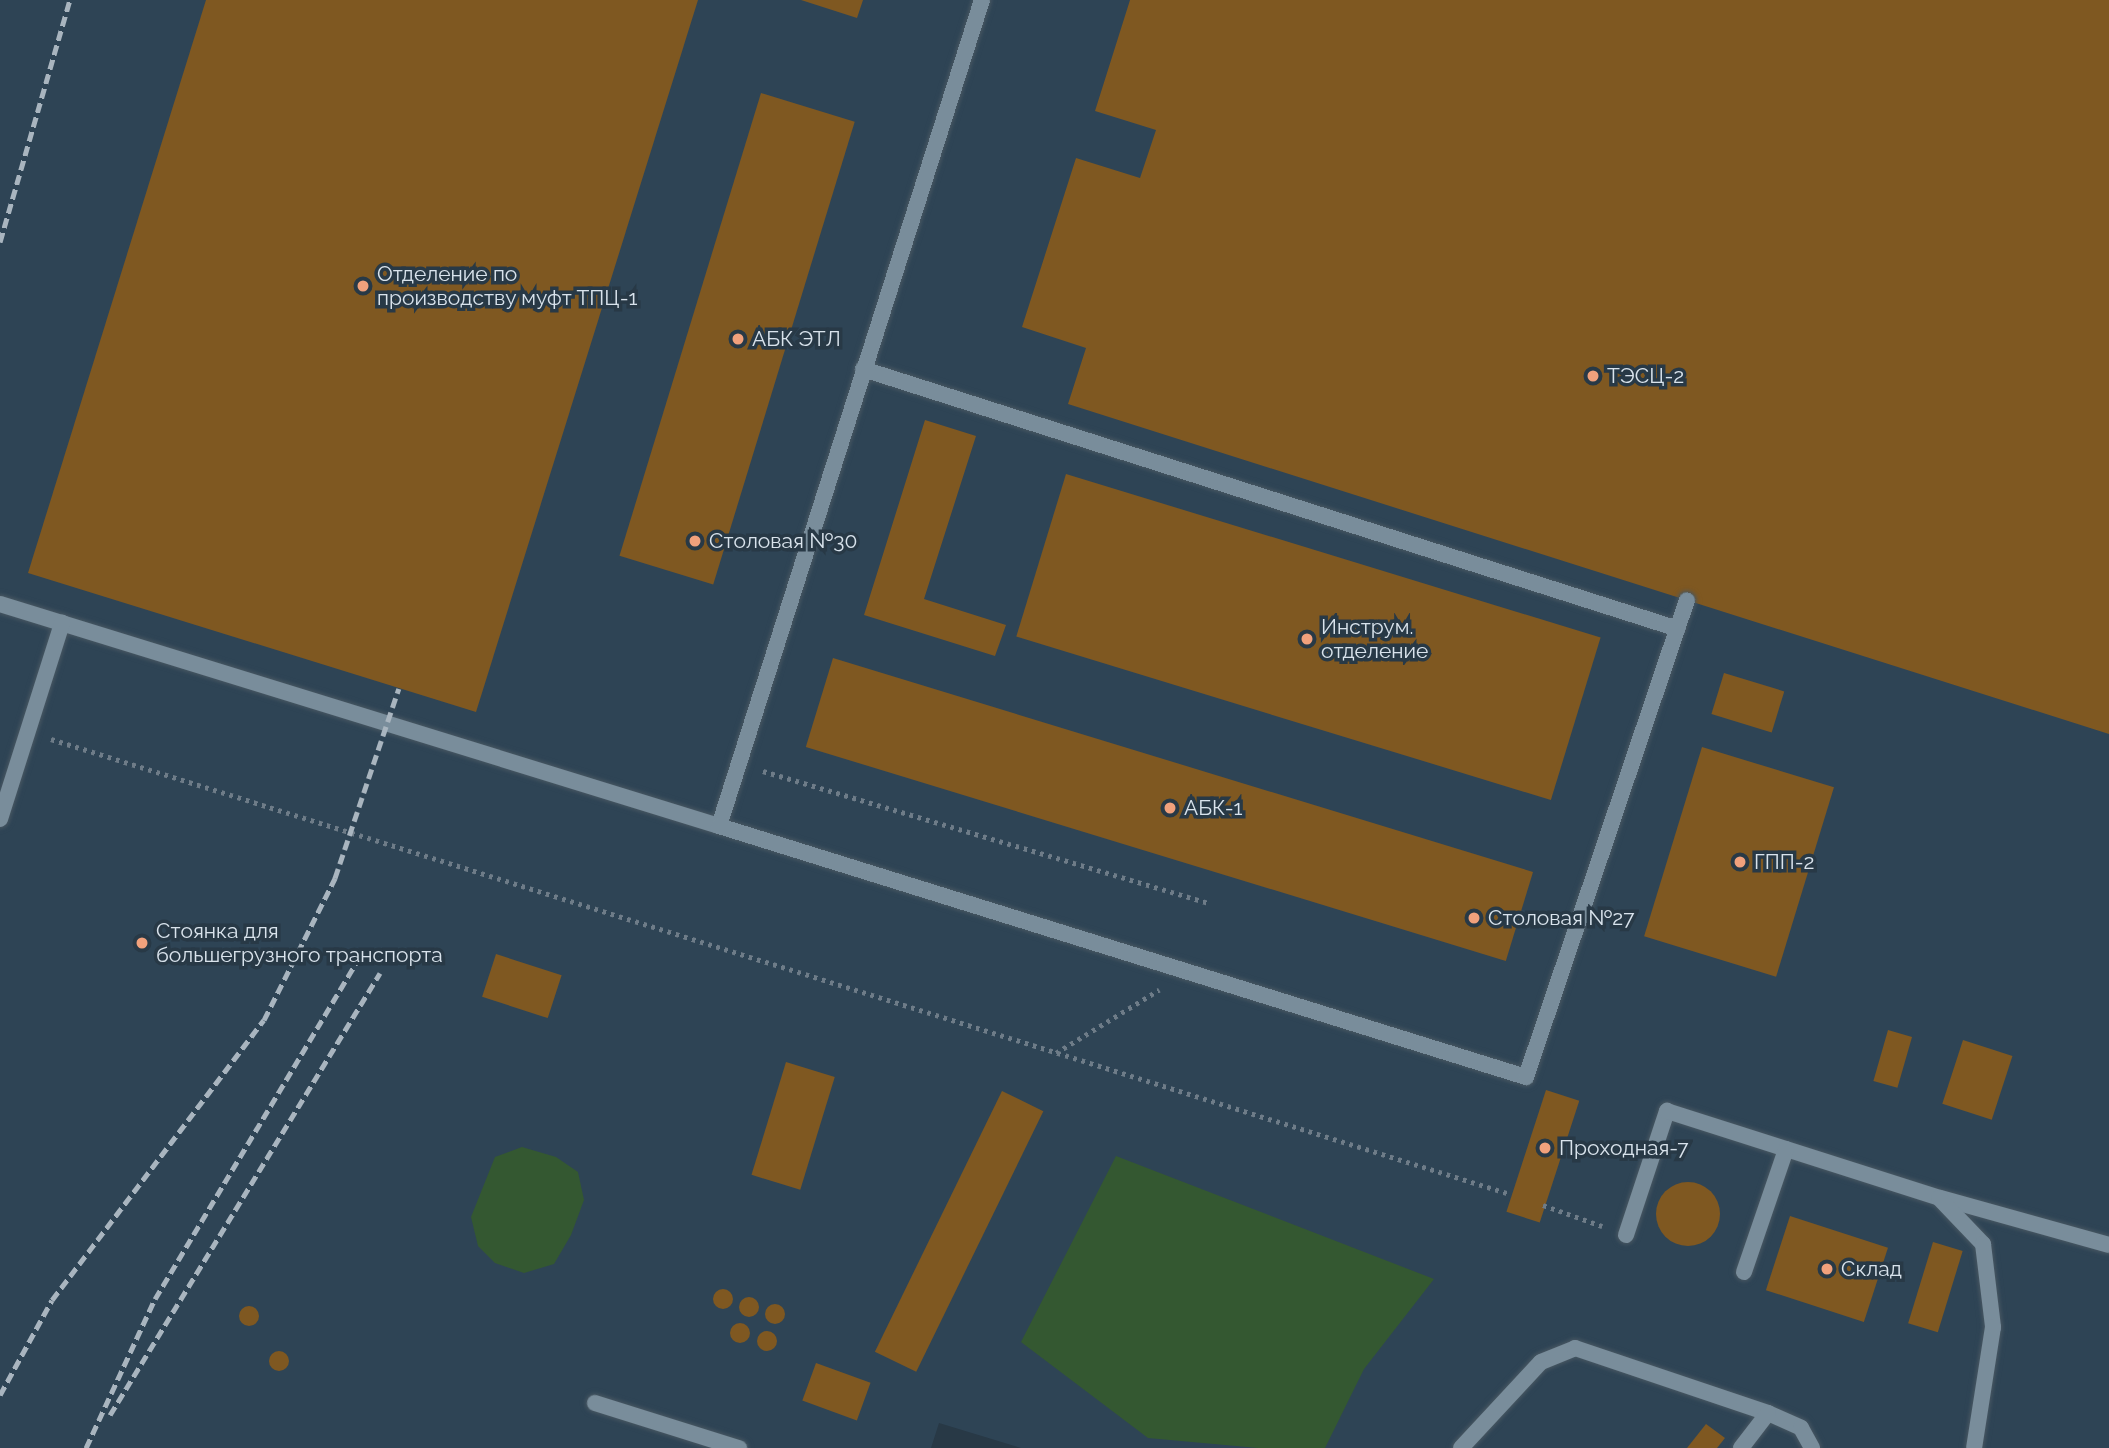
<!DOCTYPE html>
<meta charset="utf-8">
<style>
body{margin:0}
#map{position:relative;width:2109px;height:1448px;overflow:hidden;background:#283946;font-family:Raleway,sans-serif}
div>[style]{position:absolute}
.built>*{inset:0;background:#2e4455}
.green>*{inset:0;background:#345831}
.building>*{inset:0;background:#7f5821;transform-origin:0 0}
.round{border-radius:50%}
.path>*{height:4.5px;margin-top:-2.25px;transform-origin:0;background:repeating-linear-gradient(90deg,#6e7c88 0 3.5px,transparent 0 8.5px)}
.roads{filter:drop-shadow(0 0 2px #485762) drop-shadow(0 0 2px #485762)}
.service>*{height:16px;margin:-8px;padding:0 8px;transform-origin:8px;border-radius:8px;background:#798d9b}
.rail>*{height:5px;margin-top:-2.5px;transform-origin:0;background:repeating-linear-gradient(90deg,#a9b5bf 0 10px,transparent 0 15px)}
.dots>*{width:19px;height:19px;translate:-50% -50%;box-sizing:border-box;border:4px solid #283946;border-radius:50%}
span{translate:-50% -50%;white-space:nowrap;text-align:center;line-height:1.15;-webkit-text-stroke:7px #283946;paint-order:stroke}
.poi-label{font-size:21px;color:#d9e3ec}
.left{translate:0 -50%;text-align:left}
</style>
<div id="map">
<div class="built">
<i style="clip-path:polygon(0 0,2109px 0,2109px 1448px,1021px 1448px,939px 1423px,931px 1448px,0 1448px)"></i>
</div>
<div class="green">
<i style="clip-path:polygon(522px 1147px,556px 1157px,578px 1172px,584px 1200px,571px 1235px,554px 1264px,524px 1273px,495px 1263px,478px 1246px,471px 1217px,495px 1157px)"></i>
<i style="clip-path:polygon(1116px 1156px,1434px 1279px,1364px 1369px,1325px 1448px,1258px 1448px,1148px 1438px,1021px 1342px)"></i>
</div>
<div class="building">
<i style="clip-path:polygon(206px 0,698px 0,476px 712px,28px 573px)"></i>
<i style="clip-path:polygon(801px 0,863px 0,857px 18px)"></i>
<i style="clip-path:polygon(1130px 0,2109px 0,2109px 734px,1068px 404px,1086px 348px,1022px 327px,1076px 158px,1140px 178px,1156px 130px,1095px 111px)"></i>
<i style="left:761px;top:93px;width:98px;height:484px;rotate:17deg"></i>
<i style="clip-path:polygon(925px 420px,976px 436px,924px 599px,1006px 625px,995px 656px,864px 615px)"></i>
<i style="left:1066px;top:474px;width:559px;height:170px;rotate:17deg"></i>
<i style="left:833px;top:658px;width:732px;height:93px;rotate:17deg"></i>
<i style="left:1724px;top:673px;width:63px;height:43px;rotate:17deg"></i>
<i style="left:1702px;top:747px;width:138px;height:198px;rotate:17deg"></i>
<i style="left:496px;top:954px;width:69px;height:45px;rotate:18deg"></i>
<i style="left:1888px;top:1030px;width:25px;height:53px;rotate:16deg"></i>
<i style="left:1963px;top:1040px;width:52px;height:67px;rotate:18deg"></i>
<i style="left:786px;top:1062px;width:51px;height:118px;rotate:17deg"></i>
<i style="left:1546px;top:1090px;width:35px;height:128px;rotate:18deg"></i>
<i style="left:1002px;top:1091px;width:46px;height:290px;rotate:26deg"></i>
<i class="round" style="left:1656px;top:1182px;width:64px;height:64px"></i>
<i style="left:1790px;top:1216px;width:103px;height:78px;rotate:18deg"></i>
<i style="left:1933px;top:1242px;width:31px;height:85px;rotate:17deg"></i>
<i class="round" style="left:713px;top:1289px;width:20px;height:20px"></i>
<i class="round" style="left:739px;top:1297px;width:20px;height:20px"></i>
<i class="round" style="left:765px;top:1304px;width:20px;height:20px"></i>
<i class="round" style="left:239px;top:1306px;width:20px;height:20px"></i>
<i class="round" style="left:730px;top:1323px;width:20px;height:20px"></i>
<i class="round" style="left:757px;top:1331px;width:20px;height:20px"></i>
<i class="round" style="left:269px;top:1351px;width:20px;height:20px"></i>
<i style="left:816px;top:1363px;width:58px;height:40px;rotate:20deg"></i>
<i style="clip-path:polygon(1706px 1424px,1725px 1438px,1717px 1448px,1687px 1448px)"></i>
</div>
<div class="path">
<i style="left:51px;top:739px;width:1528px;rotate:17.32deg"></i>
<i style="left:763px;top:771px;width:467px;rotate:16.5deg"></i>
<i style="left:1056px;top:1053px;width:121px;rotate:-31.5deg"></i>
<i style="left:1543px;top:1205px;width:63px;rotate:19.6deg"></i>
</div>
<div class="roads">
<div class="service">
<i style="left:863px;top:369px;width:855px;rotate:17.69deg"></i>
<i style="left:0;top:604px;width:752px;rotate:17.16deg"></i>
<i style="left:719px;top:826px;width:867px;rotate:-72.34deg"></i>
<i style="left:0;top:819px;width:206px;rotate:-72.4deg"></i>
<i style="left:719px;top:826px;width:845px;rotate:17.28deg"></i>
<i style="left:1526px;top:1077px;width:503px;rotate:-71.35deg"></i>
<i style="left:1941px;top:1198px;width:174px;rotate:15.6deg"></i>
<i style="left:1626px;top:1235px;width:131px;rotate:-71.7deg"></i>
<i style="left:1667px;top:1111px;width:286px;rotate:17.7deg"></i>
<i style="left:1939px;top:1198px;width:64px;rotate:46.3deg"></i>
<i style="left:1983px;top:1244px;width:84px;rotate:83.1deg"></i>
<i style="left:1993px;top:1327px;width:122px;rotate:98.9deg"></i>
<i style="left:1744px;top:1272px;width:130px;rotate:-71.1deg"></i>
<i style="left:595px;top:1403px;width:151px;rotate:17.4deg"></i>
<i style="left:1461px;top:1448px;width:117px;rotate:-47.1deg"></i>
<i style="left:1541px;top:1362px;width:37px;rotate:-22deg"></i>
<i style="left:1575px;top:1348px;width:204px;rotate:18.6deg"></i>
<i style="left:1768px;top:1413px;width:36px;rotate:24deg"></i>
<i style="left:1801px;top:1428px;width:23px;rotate:61deg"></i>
<i style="left:1741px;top:1448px;width:44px;rotate:-52.4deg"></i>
</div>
</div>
<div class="rail">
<i style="left:0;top:242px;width:252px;rotate:-73.9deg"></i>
<i style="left:0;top:1395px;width:108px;rotate:-61.3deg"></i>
<i style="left:52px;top:1300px;width:351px;rotate:-52.9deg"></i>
<i style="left:264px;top:1020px;width:159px;rotate:-63.4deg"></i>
<i style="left:335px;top:878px;width:200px;rotate:-71.4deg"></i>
<i style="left:110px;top:1415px;width:518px;rotate:-58.58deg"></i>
<i style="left:86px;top:1448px;width:164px;rotate:-65.2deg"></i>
<i style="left:155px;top:1299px;width:393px;rotate:-59.1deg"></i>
</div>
<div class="dots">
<i style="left:363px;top:286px;background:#f1a17c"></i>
<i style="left:738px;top:339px;background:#f1a17c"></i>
<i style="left:1593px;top:376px;background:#f1a17c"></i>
<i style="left:695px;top:541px;background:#f1a17c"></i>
<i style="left:1307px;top:639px;background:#f1a17c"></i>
<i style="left:1170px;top:808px;background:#f1a17c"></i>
<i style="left:1740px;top:862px;background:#f1a17c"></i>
<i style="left:1474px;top:918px;background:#f1a17c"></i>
<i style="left:142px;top:943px;background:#f1a17c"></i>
<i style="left:1545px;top:1148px;background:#f1a17c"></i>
<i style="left:1827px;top:1269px;background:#f1a17c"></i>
</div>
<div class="poi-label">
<span class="left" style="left:377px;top:286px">Отделение по<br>производству муфт ТПЦ-1</span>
<span class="left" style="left:752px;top:339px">АБК ЭТЛ</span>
<span class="left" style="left:1607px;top:376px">ТЭСЦ-2</span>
<span class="left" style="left:709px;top:541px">Столовая №30</span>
<span class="left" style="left:1321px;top:639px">Инструм.<br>отделение</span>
<span class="left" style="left:1184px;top:808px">АБК-1</span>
<span class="left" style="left:1754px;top:862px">ГПП-2</span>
<span class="left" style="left:1488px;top:918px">Столовая №27</span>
<span class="left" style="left:156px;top:943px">Стоянка для<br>большегрузного транспорта</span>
<span class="left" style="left:1559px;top:1148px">Проходная-7</span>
<span class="left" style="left:1841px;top:1269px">Склад</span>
</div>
</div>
